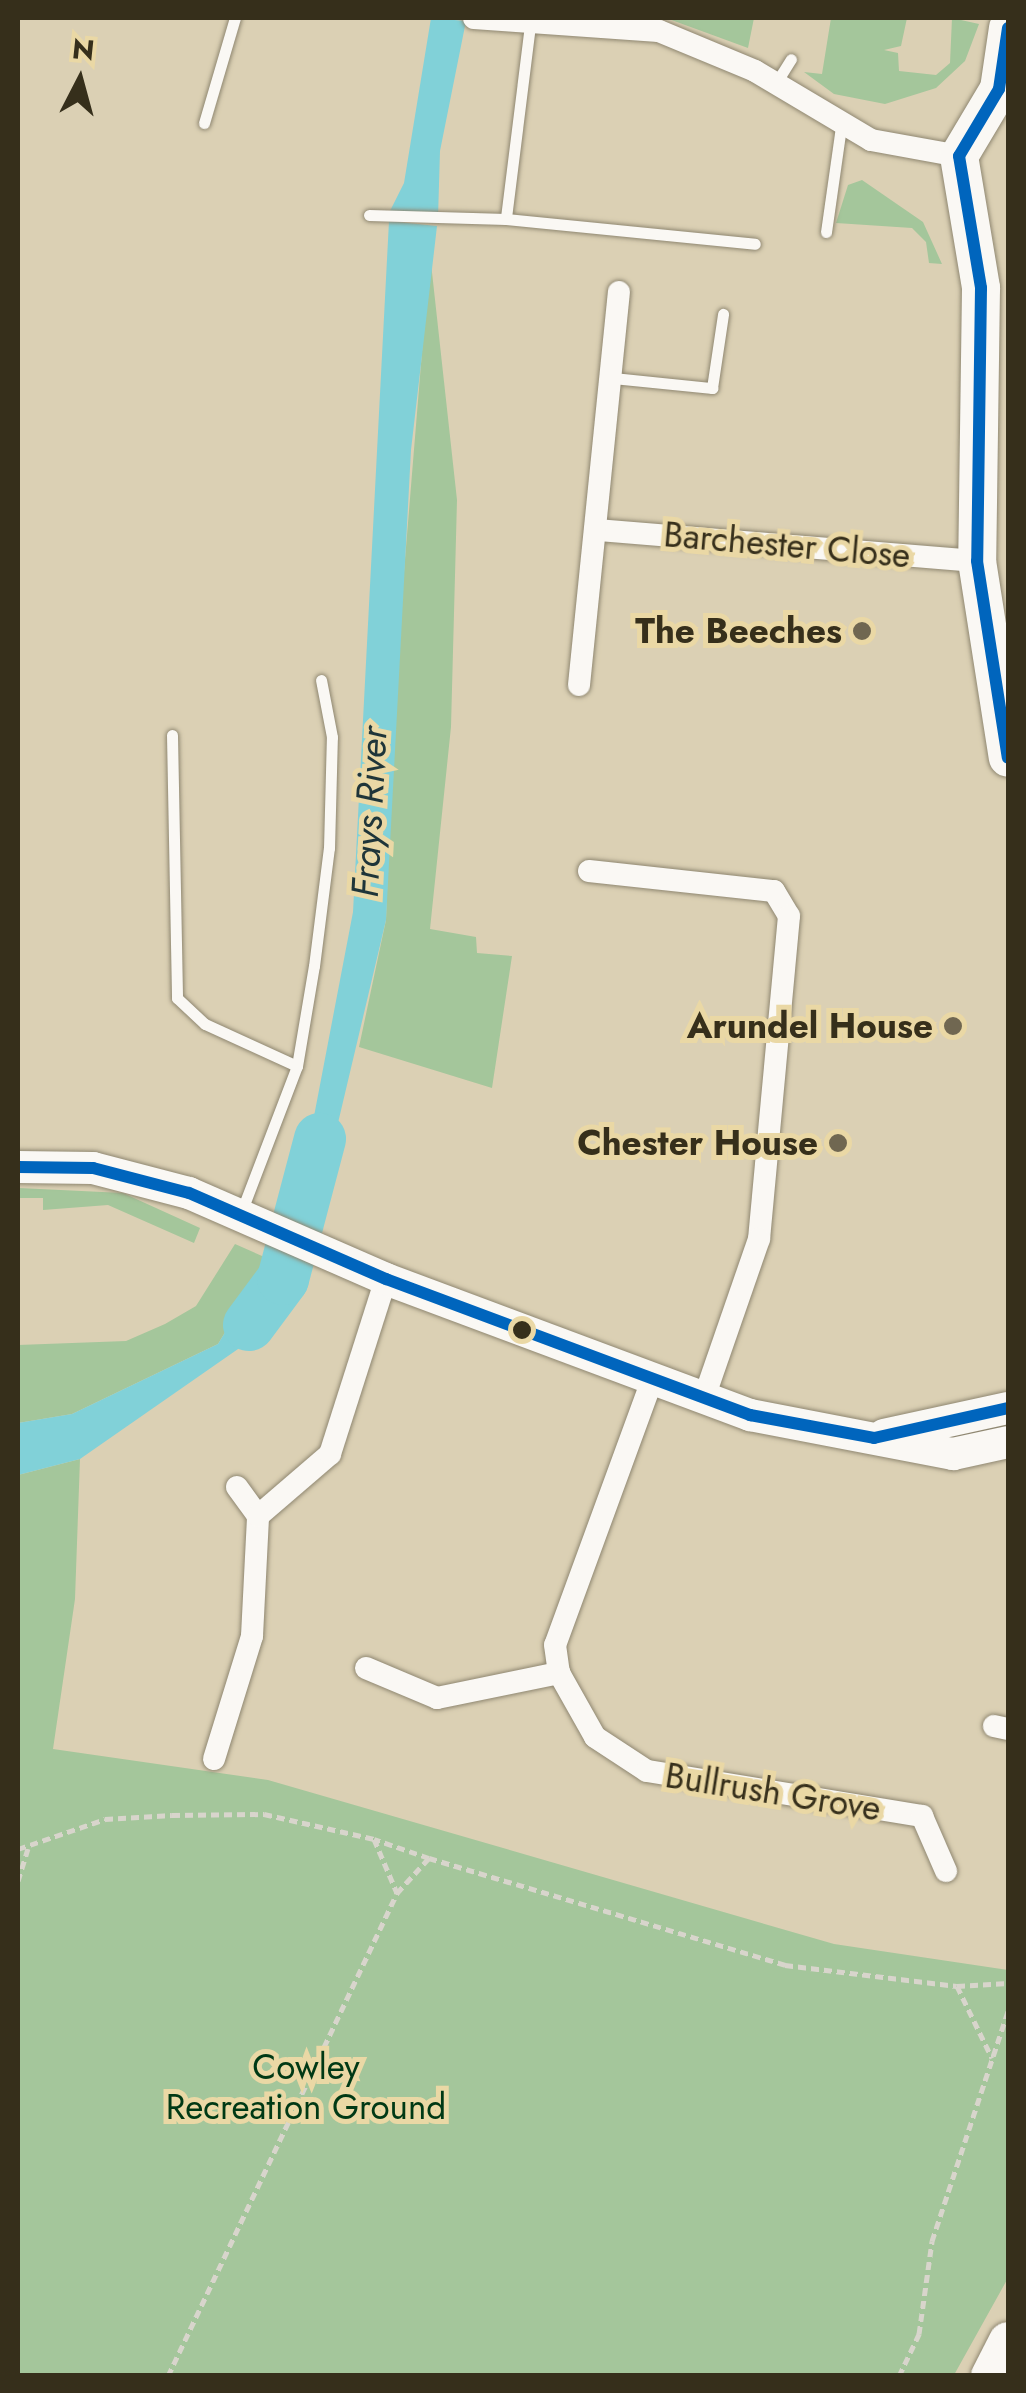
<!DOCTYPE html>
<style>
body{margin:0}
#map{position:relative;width:1026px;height:2393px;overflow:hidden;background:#dbd0b4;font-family:Jost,sans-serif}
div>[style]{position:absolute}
.green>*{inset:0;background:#a4c69b}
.water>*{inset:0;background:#81d1d8}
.river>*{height:52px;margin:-26px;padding:0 26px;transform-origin:26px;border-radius:26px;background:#81d1d8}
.path>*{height:5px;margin-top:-2.5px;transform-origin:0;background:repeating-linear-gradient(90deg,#d8d5cc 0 8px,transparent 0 13px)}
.roads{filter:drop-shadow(0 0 2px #8f8771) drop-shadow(0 0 2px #8f8771)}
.service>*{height:11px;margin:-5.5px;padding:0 5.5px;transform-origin:5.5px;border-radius:5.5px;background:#faf8f4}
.minor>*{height:22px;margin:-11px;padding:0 11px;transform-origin:11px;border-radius:11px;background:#faf8f4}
.secondary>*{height:32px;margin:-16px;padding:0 16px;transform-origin:16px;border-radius:16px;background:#faf8f4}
.primary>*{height:38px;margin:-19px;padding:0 19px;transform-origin:19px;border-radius:19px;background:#faf8f4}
.bus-1>*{height:12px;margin:-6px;padding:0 6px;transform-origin:6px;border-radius:6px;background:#0065bd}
.dots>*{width:28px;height:28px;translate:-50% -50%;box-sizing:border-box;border:5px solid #ead8a5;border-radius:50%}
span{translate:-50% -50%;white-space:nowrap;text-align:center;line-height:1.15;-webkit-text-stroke:10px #ead8a5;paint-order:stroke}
.street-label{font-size:35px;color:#362f1b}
.poi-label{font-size:35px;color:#362f1b;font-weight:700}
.right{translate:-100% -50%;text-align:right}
.park-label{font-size:35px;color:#003915}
.water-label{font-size:38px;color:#1f3539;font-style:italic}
.frame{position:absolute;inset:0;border:20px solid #362f1b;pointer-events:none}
.north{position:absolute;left:30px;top:30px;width:100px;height:100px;-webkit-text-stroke:8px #ead8a5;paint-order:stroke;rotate:6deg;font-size:28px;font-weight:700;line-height:40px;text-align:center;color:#362f1b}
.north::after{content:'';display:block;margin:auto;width:35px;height:45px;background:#362f1b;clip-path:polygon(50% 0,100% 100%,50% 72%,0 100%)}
</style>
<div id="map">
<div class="green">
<i style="clip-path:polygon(666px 18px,754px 18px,748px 48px)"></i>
<i style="clip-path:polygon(831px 18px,907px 18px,901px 46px,884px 50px,898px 53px,899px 71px,936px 75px,950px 63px,952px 18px,979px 24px,965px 61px,936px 88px,885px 104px,834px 94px,804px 72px,822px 74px)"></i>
<i style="clip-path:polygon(862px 180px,923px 222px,942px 264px,929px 263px,926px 242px,912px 228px,836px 223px,848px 185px)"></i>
<i style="clip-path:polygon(430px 254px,457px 500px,451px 727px,430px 929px,476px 937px,477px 953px,512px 956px,492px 1088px,359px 1047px,386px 920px,394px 694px)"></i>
<i style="clip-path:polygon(19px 1188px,123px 1193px,200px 1228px,194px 1243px,108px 1205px,43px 1210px,43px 1198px,18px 1198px)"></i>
<i style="clip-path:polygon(235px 1244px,269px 1259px,218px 1344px,72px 1414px,18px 1423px,18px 1345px,126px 1341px,165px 1324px,196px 1306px)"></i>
<i style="clip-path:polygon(80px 1459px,75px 1599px,53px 1749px,268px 1780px,834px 1944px,1008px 1970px,1008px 2278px,954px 2375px,18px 2375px,18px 1475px)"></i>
</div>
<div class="water">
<i style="clip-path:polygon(431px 18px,466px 21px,440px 151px,438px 218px,389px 213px,404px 183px)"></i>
<i style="clip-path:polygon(389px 221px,437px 226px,411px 450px,386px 920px,316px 1216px,288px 1203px,311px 1132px,353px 912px)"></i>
<i style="clip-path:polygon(269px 1259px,305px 1275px,274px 1324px,80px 1459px,18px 1475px,18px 1423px,72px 1414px,218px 1344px)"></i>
</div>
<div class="river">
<i style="left:249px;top:1325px;width:57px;rotate:-53.5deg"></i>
<i style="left:283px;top:1279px;width:145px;rotate:-75.2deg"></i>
</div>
<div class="path">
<i style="left:18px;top:1849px;width:92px;rotate:-19deg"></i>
<i style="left:105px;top:1819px;width:67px;rotate:-3.4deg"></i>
<i style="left:172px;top:1815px;width:92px;rotate:-0.6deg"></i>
<i style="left:264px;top:1814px;width:113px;rotate:12.8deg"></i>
<i style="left:429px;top:1858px;width:372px;rotate:16.7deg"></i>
<i style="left:785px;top:1965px;width:173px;rotate:7deg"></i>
<i style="left:957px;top:1986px;width:80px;rotate:64.1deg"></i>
<i style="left:18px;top:1881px;width:34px;rotate:-73deg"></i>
<i style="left:957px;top:1986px;width:51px;rotate:-3.4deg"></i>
<i style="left:168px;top:2376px;width:535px;rotate:-64.63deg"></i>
<i style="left:397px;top:1893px;width:47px;rotate:-47.6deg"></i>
<i style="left:429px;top:1858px;width:58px;rotate:-160.9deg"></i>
<i style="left:374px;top:1839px;width:59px;rotate:66.9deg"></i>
<i style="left:899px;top:2376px;width:47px;rotate:-64.5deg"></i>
<i style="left:919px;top:2334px;width:94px;rotate:-82deg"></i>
<i style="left:932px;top:2241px;width:242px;rotate:-71.7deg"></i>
</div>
<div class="roads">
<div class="service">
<i style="left:530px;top:25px;width:195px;rotate:97.1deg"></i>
<i style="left:506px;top:219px;width:250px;rotate:5.7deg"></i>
<i style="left:776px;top:83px;width:28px;rotate:-58deg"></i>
<i style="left:204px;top:123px;width:109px;rotate:-73.6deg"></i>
<i style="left:369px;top:215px;width:137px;rotate:1.7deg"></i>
<i style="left:826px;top:232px;width:107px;rotate:-81.9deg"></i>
<i style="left:613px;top:378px;width:100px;rotate:5.8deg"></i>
<i style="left:712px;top:388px;width:75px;rotate:-81.5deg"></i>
<i style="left:172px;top:735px;width:263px;rotate:88.9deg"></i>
<i style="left:177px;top:998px;width:38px;rotate:43deg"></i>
<i style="left:205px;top:1024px;width:101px;rotate:24.5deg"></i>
<i style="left:242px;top:1210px;width:154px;rotate:-69.1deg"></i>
<i style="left:297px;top:1066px;width:101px;rotate:-80.4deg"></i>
<i style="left:314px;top:966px;width:119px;rotate:-82.8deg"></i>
<i style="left:329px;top:848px;width:111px;rotate:-88.5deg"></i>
<i style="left:332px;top:737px;width:58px;rotate:-100.9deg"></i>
</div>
<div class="minor">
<i style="left:474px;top:18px;width:185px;rotate:4deg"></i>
<i style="left:659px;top:31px;width:104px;rotate:22.6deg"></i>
<i style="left:755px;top:71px;width:135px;rotate:30.7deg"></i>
<i style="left:871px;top:140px;width:89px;rotate:10.3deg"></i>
<i style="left:598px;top:530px;width:380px;rotate:4.7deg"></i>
<i style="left:579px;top:685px;width:395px;rotate:-84.2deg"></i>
<i style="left:589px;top:871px;width:186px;rotate:6.2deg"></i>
<i style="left:774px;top:891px;width:29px;rotate:59deg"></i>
<i style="left:789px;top:916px;width:324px;rotate:95.3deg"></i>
<i style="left:759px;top:1239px;width:171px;rotate:109.1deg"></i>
<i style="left:651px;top:1383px;width:279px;rotate:110.1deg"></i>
<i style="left:555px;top:1645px;width:28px;rotate:82deg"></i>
<i style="left:559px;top:1673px;width:73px;rotate:60.6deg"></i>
<i style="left:595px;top:1737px;width:62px;rotate:33.2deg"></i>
<i style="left:647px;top:1771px;width:279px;rotate:9.3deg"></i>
<i style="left:922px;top:1816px;width:60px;rotate:66.4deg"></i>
<i style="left:237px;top:1487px;width:36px;rotate:54deg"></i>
<i style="left:366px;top:1668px;width:77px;rotate:22.9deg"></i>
<i style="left:437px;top:1698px;width:125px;rotate:-11.6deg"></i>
<i style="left:994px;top:1726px;width:14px;rotate:12deg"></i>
<i style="left:214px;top:1759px;width:129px;rotate:-72.8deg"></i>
<i style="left:252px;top:1636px;width:120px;rotate:-87.1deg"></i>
<i style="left:258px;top:1516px;width:95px;rotate:-40.7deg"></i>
<i style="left:330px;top:1454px;width:184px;rotate:-72.3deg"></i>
</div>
<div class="secondary">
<i style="left:18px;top:1167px;width:75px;rotate:0.8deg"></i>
<i style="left:93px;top:1168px;width:99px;rotate:14.6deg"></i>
<i style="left:189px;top:1193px;width:215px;rotate:23.6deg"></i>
<i style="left:386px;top:1279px;width:389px;rotate:20.5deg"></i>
<i style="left:750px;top:1415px;width:207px;rotate:10.9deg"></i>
<i style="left:953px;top:1454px;width:56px;rotate:-12.3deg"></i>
<i style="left:884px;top:1435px;width:127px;rotate:-12.3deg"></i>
</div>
<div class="primary">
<i style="left:1008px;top:28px;width:62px;rotate:98.4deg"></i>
<i style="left:999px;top:89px;width:78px;rotate:120.8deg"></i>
<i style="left:959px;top:156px;width:134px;rotate:80.5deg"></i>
<i style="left:981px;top:288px;width:273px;rotate:90.8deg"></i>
<i style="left:977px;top:561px;width:199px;rotate:81.1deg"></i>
<i style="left:990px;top:2376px;width:39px;rotate:-63deg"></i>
</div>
</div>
<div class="bus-1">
<i style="left:1008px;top:28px;width:62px;rotate:98.4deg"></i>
<i style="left:999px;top:89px;width:78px;rotate:120.8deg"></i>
<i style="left:959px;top:156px;width:134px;rotate:80.5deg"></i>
<i style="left:981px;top:288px;width:273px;rotate:90.8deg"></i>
<i style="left:977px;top:561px;width:199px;rotate:81.1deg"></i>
<i style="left:18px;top:1167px;width:75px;rotate:0.8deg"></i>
<i style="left:93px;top:1168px;width:99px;rotate:14.6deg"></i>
<i style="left:189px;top:1193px;width:215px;rotate:23.6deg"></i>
<i style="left:386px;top:1279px;width:389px;rotate:20.5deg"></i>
<i style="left:750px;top:1415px;width:126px;rotate:10.5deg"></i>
<i style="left:874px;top:1438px;width:137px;rotate:-12.6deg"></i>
</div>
<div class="dots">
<i style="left:862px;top:631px;background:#706751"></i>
<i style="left:953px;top:1026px;background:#706751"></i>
<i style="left:838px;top:1143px;background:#706751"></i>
<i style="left:522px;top:1330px;background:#362f1b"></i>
</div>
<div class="street-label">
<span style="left:787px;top:545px;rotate:5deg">Barchester Close</span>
<span style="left:773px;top:1792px;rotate:9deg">Bullrush Grove</span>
</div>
<div class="poi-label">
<span class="right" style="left:842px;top:631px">The Beeches</span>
<span class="right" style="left:933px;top:1026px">Arundel House</span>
<span class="right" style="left:818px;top:1143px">Chester House</span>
</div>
<div class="park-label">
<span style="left:306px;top:2087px">Cowley<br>Recreation Ground</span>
</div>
<div class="water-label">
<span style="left:369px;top:812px;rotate:-87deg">Frays River</span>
</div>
<div class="frame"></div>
<div class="north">N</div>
</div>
